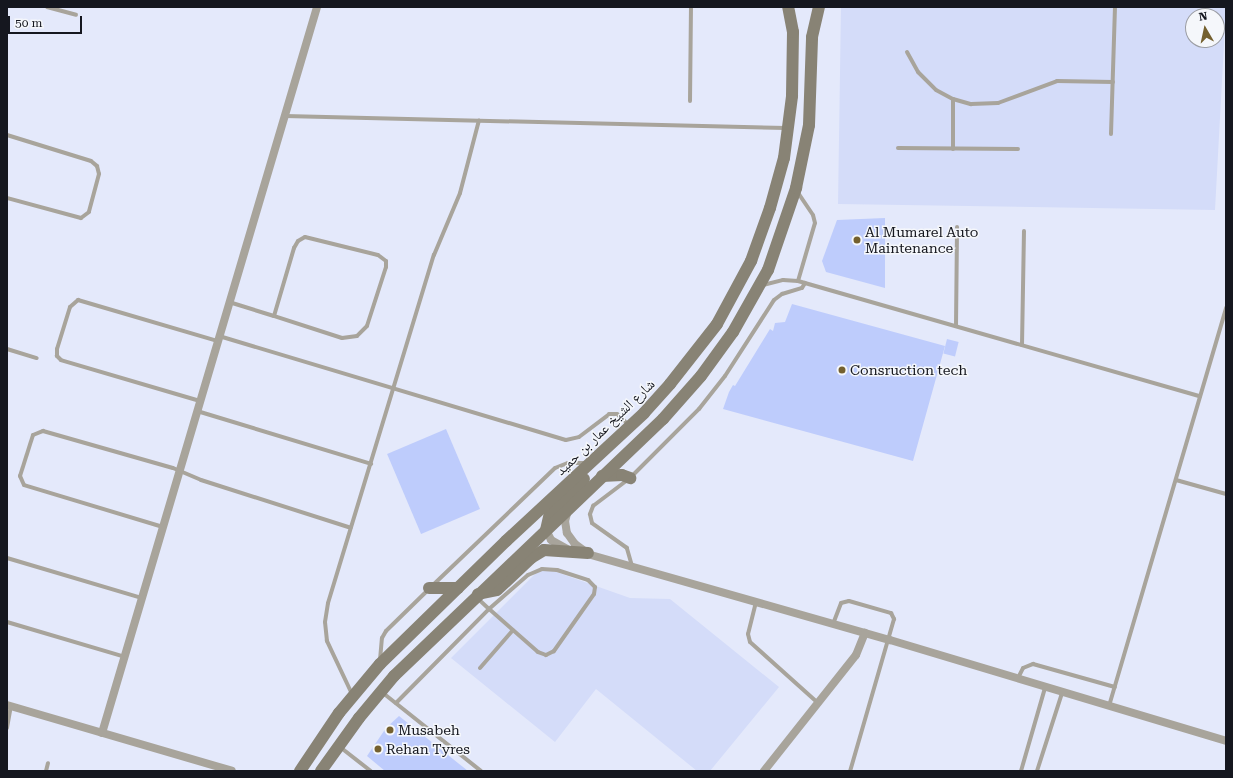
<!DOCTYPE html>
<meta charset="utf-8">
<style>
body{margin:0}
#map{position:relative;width:1233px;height:778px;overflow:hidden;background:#e4e9fb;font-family:"Roboto Serif","Noto Naskh Arabic",serif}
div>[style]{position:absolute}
.built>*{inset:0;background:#d4dcf9}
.building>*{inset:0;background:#beccfc;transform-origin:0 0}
.lane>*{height:4px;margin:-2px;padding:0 2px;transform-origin:2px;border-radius:2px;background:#a8a49b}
.street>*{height:8px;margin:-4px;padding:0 4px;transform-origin:4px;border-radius:4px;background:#a8a49b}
.secondary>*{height:12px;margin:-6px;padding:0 6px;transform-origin:6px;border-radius:6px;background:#888375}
.dots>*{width:11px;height:11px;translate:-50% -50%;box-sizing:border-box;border:2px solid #f5f7fb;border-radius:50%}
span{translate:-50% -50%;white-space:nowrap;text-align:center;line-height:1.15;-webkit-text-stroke:3px #f5f7fb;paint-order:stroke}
.poi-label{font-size:14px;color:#15171f}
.left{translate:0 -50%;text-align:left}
.street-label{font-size:14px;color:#15171f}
.frame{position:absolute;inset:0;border:8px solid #15171f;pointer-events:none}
.north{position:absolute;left:1185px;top:8px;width:40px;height:40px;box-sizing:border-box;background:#f5f7fb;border:1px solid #9b9da3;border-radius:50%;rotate:351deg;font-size:11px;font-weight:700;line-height:16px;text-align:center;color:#15171f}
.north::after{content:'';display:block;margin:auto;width:14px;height:18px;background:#74602f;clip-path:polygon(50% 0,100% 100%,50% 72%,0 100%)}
.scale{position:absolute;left:8px;top:16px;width:74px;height:18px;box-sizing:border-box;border:2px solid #15171f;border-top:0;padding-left:5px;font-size:12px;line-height:14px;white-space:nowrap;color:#15171f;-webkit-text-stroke:3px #f5f7fb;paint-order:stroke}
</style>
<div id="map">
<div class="built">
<i style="clip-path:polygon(evenodd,841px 7px,1226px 7px,1215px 210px,838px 204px,841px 7px,1193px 16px,1217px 16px,1217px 40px,1193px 40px,1193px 16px)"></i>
<i style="clip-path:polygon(542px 567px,630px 598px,670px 599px,779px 687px,710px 771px,697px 771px,596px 689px,555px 742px,451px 658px)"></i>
</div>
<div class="building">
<i style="clip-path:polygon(885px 218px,885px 288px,826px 272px,822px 261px,837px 220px)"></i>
<i style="clip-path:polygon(792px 304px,945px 346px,913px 461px,723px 409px,729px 392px,733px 385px,735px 386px,770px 329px,773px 331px,775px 323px,785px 322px)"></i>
<i style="left:947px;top:339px;width:12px;height:15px;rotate:14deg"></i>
<i style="left:446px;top:429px;width:87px;height:64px;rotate:67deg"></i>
<i style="clip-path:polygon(399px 716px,468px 771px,385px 771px,367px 756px,386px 728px)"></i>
</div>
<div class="lane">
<i style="left:47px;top:7px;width:30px;rotate:15deg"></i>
<i style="left:907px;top:52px;width:23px;rotate:61deg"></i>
<i style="left:918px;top:72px;width:25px;rotate:45deg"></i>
<i style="left:936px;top:90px;width:19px;rotate:28deg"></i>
<i style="left:953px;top:99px;width:19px;rotate:16deg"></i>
<i style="left:971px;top:104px;width:27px;rotate:-2deg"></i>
<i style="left:998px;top:103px;width:63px;rotate:-20.4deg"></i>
<i style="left:1057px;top:81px;width:56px;rotate:1deg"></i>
<i style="left:953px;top:99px;width:50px;rotate:90deg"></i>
<i style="left:690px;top:101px;width:94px;rotate:-89.4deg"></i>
<i style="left:285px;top:116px;width:501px;rotate:1.37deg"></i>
<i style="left:1111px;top:134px;width:127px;rotate:-88.2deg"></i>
<i style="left:7px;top:135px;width:88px;rotate:17.2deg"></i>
<i style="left:91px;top:161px;width:8px;rotate:40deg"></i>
<i style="left:97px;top:166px;width:8px;rotate:76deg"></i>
<i style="left:99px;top:174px;width:39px;rotate:105deg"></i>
<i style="left:89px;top:212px;width:10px;rotate:143deg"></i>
<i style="left:81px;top:218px;width:77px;rotate:-164.9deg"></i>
<i style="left:898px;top:148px;width:120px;rotate:0.5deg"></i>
<i style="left:305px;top:237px;width:75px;rotate:13.9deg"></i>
<i style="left:378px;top:255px;width:10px;rotate:37deg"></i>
<i style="left:386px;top:261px;width:6px;rotate:90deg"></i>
<i style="left:386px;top:267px;width:62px;rotate:107.9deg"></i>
<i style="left:367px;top:326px;width:14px;rotate:135deg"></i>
<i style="left:357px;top:336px;width:15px;rotate:172deg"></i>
<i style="left:342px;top:338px;width:71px;rotate:-162.1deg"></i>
<i style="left:274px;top:316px;width:71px;rotate:-73.6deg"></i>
<i style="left:294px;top:248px;width:8px;rotate:-60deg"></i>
<i style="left:298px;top:241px;width:8px;rotate:-30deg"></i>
<i style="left:798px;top:281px;width:60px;rotate:-73.7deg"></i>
<i style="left:815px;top:223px;width:8px;rotate:-104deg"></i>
<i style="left:813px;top:215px;width:27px;rotate:-124deg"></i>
<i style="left:763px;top:285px;width:21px;rotate:-14deg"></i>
<i style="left:783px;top:280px;width:15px;rotate:4deg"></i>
<i style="left:798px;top:281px;width:418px;rotate:16deg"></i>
<i style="left:229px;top:302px;width:47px;rotate:17.3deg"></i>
<i style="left:956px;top:326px;width:99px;rotate:-89.4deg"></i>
<i style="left:219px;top:336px;width:362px;rotate:16.7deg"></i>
<i style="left:566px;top:440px;width:13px;rotate:-13deg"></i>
<i style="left:579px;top:437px;width:38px;rotate:-37deg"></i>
<i style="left:609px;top:414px;width:8px"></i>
<i style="left:617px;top:414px;width:16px;rotate:43deg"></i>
<i style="left:1022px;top:345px;width:114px;rotate:-89deg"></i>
<i style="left:7px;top:349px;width:31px;rotate:17deg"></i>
<i style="left:200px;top:401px;width:145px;rotate:-163.6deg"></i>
<i style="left:61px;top:360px;width:6px;rotate:-135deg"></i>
<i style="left:57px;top:356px;width:7px;rotate:-90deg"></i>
<i style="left:57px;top:349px;width:44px;rotate:-72.8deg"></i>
<i style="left:70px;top:307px;width:11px;rotate:-41deg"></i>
<i style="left:78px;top:300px;width:145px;rotate:16.4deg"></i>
<i style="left:197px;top:411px;width:182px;rotate:16.9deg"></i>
<i style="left:1176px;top:480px;width:52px;rotate:15.6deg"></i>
<i style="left:163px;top:527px;width:145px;rotate:-163.2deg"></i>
<i style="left:24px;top:485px;width:10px;rotate:-114deg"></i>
<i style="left:20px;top:476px;width:43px;rotate:-72.4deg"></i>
<i style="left:33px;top:435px;width:11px;rotate:-22deg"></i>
<i style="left:43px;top:431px;width:135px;rotate:15.9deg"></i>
<i style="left:173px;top:468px;width:30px;rotate:23deg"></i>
<i style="left:201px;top:480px;width:157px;rotate:17.7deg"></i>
<i style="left:7px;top:558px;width:141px;rotate:16.5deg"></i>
<i style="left:632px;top:566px;width:19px;rotate:-106deg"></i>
<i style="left:627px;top:548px;width:43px;rotate:-144.5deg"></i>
<i style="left:592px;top:523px;width:9px;rotate:-103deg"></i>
<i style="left:590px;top:514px;width:9px;rotate:-69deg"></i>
<i style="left:593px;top:506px;width:46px;rotate:-37.1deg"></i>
<i style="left:630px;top:478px;width:98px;rotate:-45deg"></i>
<i style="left:699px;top:409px;width:42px;rotate:-51.8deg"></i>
<i style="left:725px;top:376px;width:90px;rotate:-57.2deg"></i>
<i style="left:774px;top:300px;width:10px;rotate:-37deg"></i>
<i style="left:782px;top:294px;width:21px;rotate:-17deg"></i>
<i style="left:802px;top:288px;width:6px;rotate:-59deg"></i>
<i style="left:542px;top:569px;width:15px;rotate:4deg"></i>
<i style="left:557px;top:570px;width:33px;rotate:18deg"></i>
<i style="left:588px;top:580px;width:10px;rotate:45deg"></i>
<i style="left:595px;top:587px;width:7px;rotate:98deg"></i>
<i style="left:594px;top:594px;width:70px;rotate:125.1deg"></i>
<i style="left:554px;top:651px;width:9px;rotate:153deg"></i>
<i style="left:546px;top:655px;width:9px;rotate:-159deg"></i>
<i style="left:538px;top:652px;width:65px;rotate:-138.7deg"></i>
<i style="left:489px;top:609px;width:52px;rotate:-41.1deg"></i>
<i style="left:528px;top:575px;width:15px;rotate:-23deg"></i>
<i style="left:433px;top:585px;width:169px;rotate:-43.8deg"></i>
<i style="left:555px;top:468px;width:14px;rotate:-21deg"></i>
<i style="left:568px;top:463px;width:18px"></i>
<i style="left:756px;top:602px;width:33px;rotate:104deg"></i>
<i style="left:748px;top:634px;width:8px;rotate:76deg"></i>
<i style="left:750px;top:642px;width:91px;rotate:41.9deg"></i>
<i style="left:7px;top:622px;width:123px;rotate:16.5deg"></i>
<i style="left:833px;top:624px;width:22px;rotate:-69deg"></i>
<i style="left:841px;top:603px;width:8px;rotate:-14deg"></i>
<i style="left:849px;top:601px;width:44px;rotate:15.9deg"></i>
<i style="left:891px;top:613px;width:7px;rotate:63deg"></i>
<i style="left:894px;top:619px;width:158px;rotate:106.1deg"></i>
<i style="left:380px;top:660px;width:22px;rotate:-85deg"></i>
<i style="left:382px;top:638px;width:8px;rotate:-60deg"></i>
<i style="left:386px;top:631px;width:59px;rotate:-44.3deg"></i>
<i style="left:480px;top:668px;width:50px;rotate:-49deg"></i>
<i style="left:1018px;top:678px;width:11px;rotate:-63deg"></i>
<i style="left:1023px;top:668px;width:11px;rotate:-22deg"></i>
<i style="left:1033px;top:664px;width:85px;rotate:15.7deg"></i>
<i style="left:383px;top:693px;width:125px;rotate:38.5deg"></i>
<i style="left:352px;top:694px;width:59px;rotate:-115.3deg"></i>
<i style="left:327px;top:641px;width:19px;rotate:-96deg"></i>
<i style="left:325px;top:622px;width:19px;rotate:-81deg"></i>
<i style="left:328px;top:603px;width:364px;rotate:-73.1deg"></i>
<i style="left:434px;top:255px;width:67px;rotate:-67.2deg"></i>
<i style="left:460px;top:193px;width:75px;rotate:-75.4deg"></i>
<i style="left:396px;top:703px;width:132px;rotate:-45.3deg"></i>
<i style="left:489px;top:609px;width:16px;rotate:-137deg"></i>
<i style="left:1109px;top:706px;width:415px;rotate:-73.6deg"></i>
<i style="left:7px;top:728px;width:22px;rotate:-80deg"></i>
<i style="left:340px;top:747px;width:39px;rotate:38deg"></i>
<i style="left:46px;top:771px;width:8px;rotate:-76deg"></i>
<i style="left:1021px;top:771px;width:86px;rotate:-73.9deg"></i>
<i style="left:1037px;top:771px;width:82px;rotate:-72.2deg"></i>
</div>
<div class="street">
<i style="left:568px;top:510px;width:11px;rotate:105deg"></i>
<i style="left:565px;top:521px;width:12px;rotate:81deg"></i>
<i style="left:567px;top:533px;width:14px;rotate:54deg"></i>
<i style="left:575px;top:544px;width:14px;rotate:36deg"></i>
<i style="left:546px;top:530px;width:11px;rotate:63deg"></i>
<i style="left:551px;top:540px;width:18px;rotate:29deg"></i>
<i style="left:584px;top:553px;width:318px;rotate:15.9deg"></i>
<i style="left:890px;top:640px;width:351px;rotate:16.7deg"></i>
<i style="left:7px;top:705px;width:234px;rotate:16.3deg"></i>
<i style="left:102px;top:733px;width:757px;rotate:-73.5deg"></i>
<i style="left:764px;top:771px;width:148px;rotate:-51.6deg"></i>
<i style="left:856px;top:655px;width:24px;rotate:-68deg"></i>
</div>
<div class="secondary">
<i style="left:602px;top:476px;width:20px;rotate:-3deg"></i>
<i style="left:622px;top:475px;width:9px;rotate:21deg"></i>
<i style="left:546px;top:530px;width:17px;rotate:-77deg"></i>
<i style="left:550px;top:513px;width:48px;rotate:-45deg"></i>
<i style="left:429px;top:588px;width:29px"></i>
<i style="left:478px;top:594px;width:19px;rotate:-12deg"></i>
<i style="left:497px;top:590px;width:47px;rotate:-43.3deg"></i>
<i style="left:531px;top:558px;width:15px;rotate:-32deg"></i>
<i style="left:544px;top:550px;width:44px;rotate:3.9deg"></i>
<i style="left:300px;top:771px;width:70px;rotate:-56.1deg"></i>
<i style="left:339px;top:713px;width:64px;rotate:-50.1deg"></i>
<i style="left:380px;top:664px;width:176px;rotate:-44.3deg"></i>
<i style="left:506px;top:541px;width:188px;rotate:-42.8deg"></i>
<i style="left:644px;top:413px;width:39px;rotate:-48deg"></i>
<i style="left:670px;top:384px;width:76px;rotate:-51.9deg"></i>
<i style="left:717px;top:324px;width:72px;rotate:-61.6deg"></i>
<i style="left:751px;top:261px;width:56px;rotate:-70.3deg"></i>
<i style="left:770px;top:208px;width:52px;rotate:-74.4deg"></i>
<i style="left:784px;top:158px;width:63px;rotate:-82.6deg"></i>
<i style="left:792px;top:96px;width:64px;rotate:-89.1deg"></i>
<i style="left:793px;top:32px;width:25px;rotate:-101deg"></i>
<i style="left:321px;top:771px;width:65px;rotate:-54.4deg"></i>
<i style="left:359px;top:718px;width:55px;rotate:-50.2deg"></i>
<i style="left:394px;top:676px;width:372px;rotate:-43.7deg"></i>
<i style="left:663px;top:419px;width:57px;rotate:-48.5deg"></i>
<i style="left:701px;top:376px;width:54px;rotate:-54deg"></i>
<i style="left:733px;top:332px;width:71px;rotate:-60.6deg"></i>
<i style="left:768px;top:270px;width:87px;rotate:-71.1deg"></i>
<i style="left:796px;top:188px;width:64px;rotate:-78.3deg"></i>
<i style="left:809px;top:125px;width:88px;rotate:-88deg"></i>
<i style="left:812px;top:37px;width:31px;rotate:-77deg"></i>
</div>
<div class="dots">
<i style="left:857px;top:240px;background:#74602f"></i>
<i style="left:842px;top:370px;background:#74602f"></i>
<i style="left:390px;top:730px;background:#74602f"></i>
<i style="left:378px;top:749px;background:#74602f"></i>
</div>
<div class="poi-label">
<span class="left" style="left:865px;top:240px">Al Mumarel Auto<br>Maintenance</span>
<span class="left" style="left:850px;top:370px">Consruction tech</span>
<span class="left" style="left:398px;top:730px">Musabeh</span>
<span class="left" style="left:386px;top:749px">Rehan Tyres</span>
</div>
<div class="street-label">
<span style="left:605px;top:427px;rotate:-44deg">شارع الشيخ عمار بن حميد</span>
</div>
<div class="frame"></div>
<div class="north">N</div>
<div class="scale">50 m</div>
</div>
